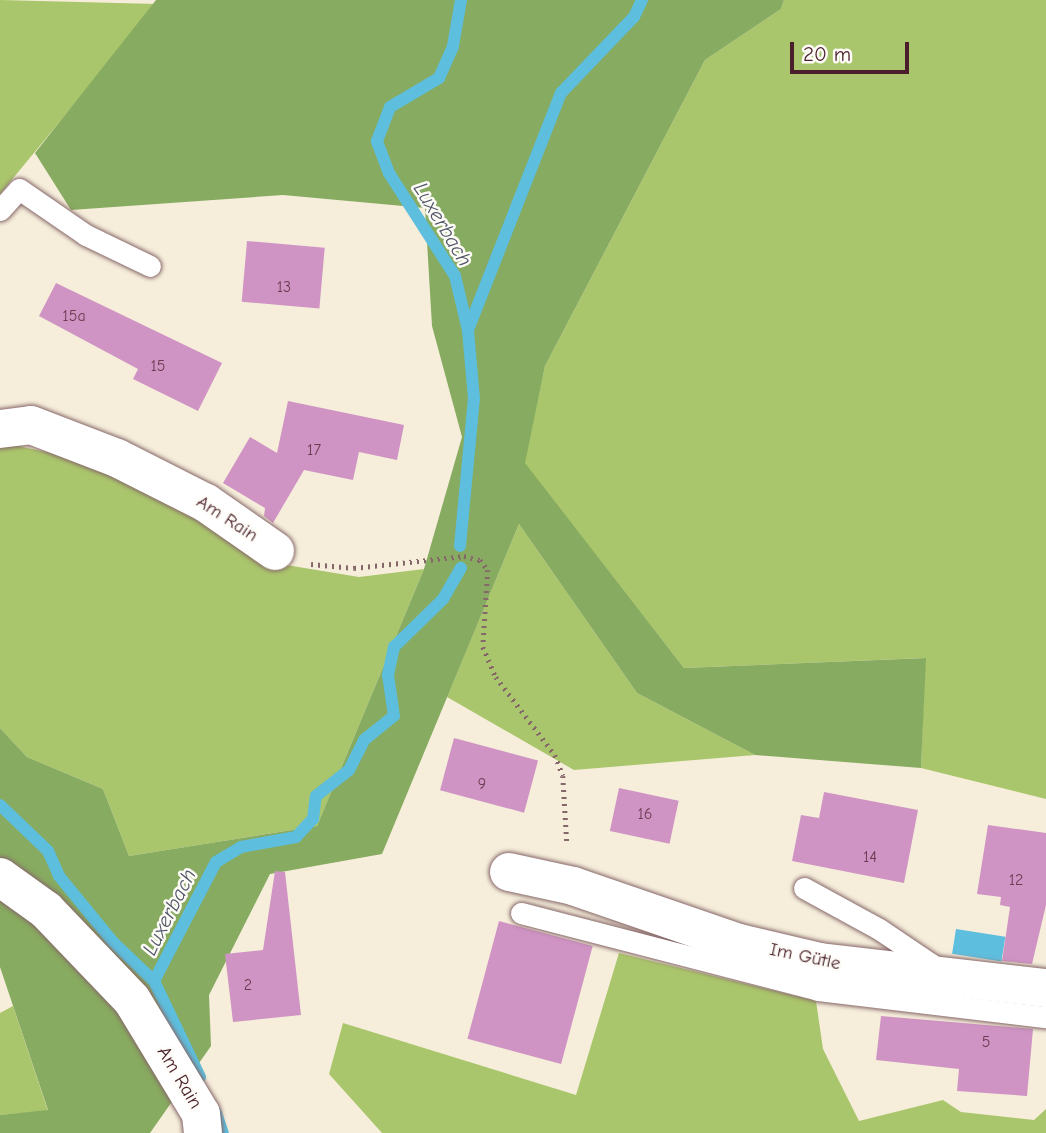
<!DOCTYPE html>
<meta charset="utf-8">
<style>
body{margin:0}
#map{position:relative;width:1046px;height:1133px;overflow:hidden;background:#f6eedb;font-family:"Comic Neue",sans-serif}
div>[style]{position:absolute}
.green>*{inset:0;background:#aac66c}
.forest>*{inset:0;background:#87ab60}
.water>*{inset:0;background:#5ebedd;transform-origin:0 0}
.stream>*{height:12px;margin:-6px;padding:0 6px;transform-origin:6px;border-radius:6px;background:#5ebedd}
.building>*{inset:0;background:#cf94c4;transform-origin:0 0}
.path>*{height:4.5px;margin-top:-2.25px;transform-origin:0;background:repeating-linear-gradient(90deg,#866769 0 2px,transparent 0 7px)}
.roads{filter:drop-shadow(0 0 2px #866769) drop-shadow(0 0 2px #866769)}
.lane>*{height:21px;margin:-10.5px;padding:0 10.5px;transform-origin:10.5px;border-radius:10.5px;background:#fff}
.street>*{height:38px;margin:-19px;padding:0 19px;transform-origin:19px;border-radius:19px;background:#fff}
span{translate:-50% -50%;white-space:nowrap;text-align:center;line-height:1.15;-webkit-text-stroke:5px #fdfcf7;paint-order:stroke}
.number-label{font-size:16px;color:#6b3c51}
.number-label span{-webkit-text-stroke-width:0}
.street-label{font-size:19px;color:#4a1f2b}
.water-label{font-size:21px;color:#515769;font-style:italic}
.scale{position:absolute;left:790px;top:42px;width:119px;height:32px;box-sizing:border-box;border:4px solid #4a1f2b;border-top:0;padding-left:9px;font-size:21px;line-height:24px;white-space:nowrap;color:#4a1f2b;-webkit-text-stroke:5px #fdfcf7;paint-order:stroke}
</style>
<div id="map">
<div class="green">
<i style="clip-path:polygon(0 0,157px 4px,0 194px)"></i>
<i style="clip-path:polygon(784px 0,1046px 0,1046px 799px,921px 768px,925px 658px,684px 668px,524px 463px,545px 366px,705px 60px,781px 9px)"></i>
<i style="clip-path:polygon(0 442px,101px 464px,201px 515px,268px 562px,359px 577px,424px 569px,317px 826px,129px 856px,103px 789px,27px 757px,0 728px)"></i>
<i style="clip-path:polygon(519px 524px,637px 693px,755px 755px,574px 770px,447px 697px)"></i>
<i style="clip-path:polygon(619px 953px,816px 1001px,823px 1049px,859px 1121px,943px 1100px,961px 1112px,1034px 1120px,1046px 1109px,1046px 1133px,382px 1133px,329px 1074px,343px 1023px,576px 1095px)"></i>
<i style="clip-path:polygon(13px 1006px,48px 1111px,0 1115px,0 1013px)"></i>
</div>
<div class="forest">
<i style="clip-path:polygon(156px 0,784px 0,781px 9px,705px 60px,545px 366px,525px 463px,684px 668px,926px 658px,921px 768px,755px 755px,637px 693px,519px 524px,382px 854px,270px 874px,209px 995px,211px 1046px,150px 1133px,0 1133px,0 1115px,48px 1110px,0 967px,0 728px,27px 757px,103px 789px,129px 856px,317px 826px,424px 569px,462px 437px,432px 326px,425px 208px,283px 195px,71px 210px,35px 153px)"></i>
</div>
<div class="water">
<i style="left:956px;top:929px;width:50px;height:25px;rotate:9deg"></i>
</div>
<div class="stream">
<i style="left:468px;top:330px;width:255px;rotate:-68.6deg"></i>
<i style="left:561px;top:93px;width:105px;rotate:-46.2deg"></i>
<i style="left:634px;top:17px;width:19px;rotate:-65deg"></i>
<i style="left:460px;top:546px;width:148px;rotate:-84.6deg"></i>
<i style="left:474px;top:399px;width:69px;rotate:-95deg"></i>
<i style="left:468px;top:330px;width:56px;rotate:-103.5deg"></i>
<i style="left:455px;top:276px;width:122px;rotate:-122.7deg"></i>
<i style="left:389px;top:173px;width:34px;rotate:-111deg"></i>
<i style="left:377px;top:141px;width:36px;rotate:-69deg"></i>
<i style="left:390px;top:107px;width:57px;rotate:-30.6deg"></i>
<i style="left:439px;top:78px;width:35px;rotate:-66deg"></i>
<i style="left:453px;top:46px;width:47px;rotate:-80.1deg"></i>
<i style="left:0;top:805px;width:66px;rotate:43.8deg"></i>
<i style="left:48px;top:851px;width:27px;rotate:66deg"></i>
<i style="left:59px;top:876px;width:85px;rotate:50.7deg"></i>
<i style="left:113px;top:942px;width:57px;rotate:43.6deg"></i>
<i style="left:200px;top:1077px;width:106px;rotate:-115.6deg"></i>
<i style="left:154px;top:981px;width:134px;rotate:-62.5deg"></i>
<i style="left:216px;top:862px;width:29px;rotate:-31deg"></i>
<i style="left:241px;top:847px;width:56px;rotate:-10.3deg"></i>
<i style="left:296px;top:837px;width:25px;rotate:-47deg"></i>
<i style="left:313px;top:819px;width:23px;rotate:-83deg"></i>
<i style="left:316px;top:796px;width:42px;rotate:-38.2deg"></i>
<i style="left:349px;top:770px;width:34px;rotate:-63deg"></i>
<i style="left:364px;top:740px;width:38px;rotate:-39deg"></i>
<i style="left:394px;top:716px;width:41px;rotate:-98.3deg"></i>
<i style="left:388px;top:675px;width:29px;rotate:-78deg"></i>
<i style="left:394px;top:647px;width:69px;rotate:-44.4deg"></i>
<i style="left:443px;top:599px;width:36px;rotate:-60deg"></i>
<i style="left:216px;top:1113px;width:21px;rotate:71deg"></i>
</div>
<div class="building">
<i style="left:247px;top:241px;width:78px;height:61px;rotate:5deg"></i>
<i style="clip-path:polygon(56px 283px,222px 363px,198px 411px,133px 379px,138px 369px,39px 316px)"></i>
<i style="clip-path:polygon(288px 401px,404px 425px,397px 460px,359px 452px,353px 480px,304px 470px,273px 523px,264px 516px,265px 508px,223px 483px,250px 437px,277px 453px)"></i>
<i style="left:454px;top:738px;width:87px;height:54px;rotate:15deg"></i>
<i style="left:619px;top:788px;width:61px;height:44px;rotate:12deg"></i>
<i style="clip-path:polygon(824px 792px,918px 810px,904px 883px,792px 861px,801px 815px,819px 818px)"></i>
<i style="clip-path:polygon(988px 825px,1046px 833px,1046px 905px,1032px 964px,1002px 961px,1010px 907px,1000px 905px,1001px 897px,977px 894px)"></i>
<i style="clip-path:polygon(275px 871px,285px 872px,301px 1015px,233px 1022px,225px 954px,263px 950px)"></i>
<i style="left:499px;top:921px;width:97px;height:122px;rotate:15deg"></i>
<i style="clip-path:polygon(881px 1016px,1033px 1029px,1027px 1096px,957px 1091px,959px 1069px,876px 1060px)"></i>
</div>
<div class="path">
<i style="left:311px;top:564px;width:43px;rotate:5.3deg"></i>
<i style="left:354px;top:568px;width:111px;rotate:-6.2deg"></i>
<i style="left:464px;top:556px;width:16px;rotate:14deg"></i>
<i style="left:480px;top:560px;width:13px;rotate:51deg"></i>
<i style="left:488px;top:570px;width:77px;rotate:93.7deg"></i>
<i style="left:483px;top:647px;width:33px;rotate:67deg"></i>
<i style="left:496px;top:677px;width:98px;rotate:52.9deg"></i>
<i style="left:555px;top:755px;width:22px;rotate:69deg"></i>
<i style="left:563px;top:776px;width:68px;rotate:86.6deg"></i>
</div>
<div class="roads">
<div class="lane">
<i style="left:0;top:210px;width:28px;rotate:-48deg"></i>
<i style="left:19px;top:189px;width:81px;rotate:34.5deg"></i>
<i style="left:86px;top:235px;width:71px;rotate:25.8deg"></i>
<i style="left:804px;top:888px;width:85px;rotate:28.7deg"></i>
<i style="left:879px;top:929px;width:63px;rotate:33.9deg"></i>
<i style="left:931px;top:964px;width:11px;rotate:68deg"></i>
<i style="left:521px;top:913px;width:307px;rotate:14.5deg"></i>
<i style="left:818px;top:990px;width:230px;rotate:6.8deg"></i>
</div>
<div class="street">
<i style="left:0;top:429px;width:31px;rotate:-7deg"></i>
<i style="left:31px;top:425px;width:92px;rotate:21deg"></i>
<i style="left:117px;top:458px;width:100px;rotate:26.8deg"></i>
<i style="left:206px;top:503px;width:84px;rotate:34.8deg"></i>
<i style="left:509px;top:872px;width:66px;rotate:12.3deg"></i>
<i style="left:573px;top:886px;width:176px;rotate:19deg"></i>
<i style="left:739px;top:943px;width:83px;rotate:13.2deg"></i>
<i style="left:820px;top:962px;width:227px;rotate:6.6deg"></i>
<i style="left:0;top:877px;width:57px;rotate:35.7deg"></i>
<i style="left:46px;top:910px;width:124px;rotate:46.3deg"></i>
<i style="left:132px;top:1000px;width:133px;rotate:58.8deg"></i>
<i style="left:201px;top:1114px;width:19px;rotate:84deg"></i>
</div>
</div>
<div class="number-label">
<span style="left:284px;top:287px">13</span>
<span style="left:74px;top:316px">15a</span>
<span style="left:158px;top:366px">15</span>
<span style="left:314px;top:450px">17</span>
<span style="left:482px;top:784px">9</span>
<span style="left:645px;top:814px">16</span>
<span style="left:870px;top:857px">14</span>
<span style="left:1016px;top:880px">12</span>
<span style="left:248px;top:985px">2</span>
<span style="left:986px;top:1042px">5</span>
</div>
<div class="street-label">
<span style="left:227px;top:519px;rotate:33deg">Am Rain</span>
<span style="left:805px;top:957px;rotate:12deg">Im Gütle</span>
<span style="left:179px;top:1078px;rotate:59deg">Am Rain</span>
</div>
<div class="water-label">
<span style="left:443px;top:224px;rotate:59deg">Luxerbach</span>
<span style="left:169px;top:912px;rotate:-63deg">Luxerbach</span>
</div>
<div class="scale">20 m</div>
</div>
